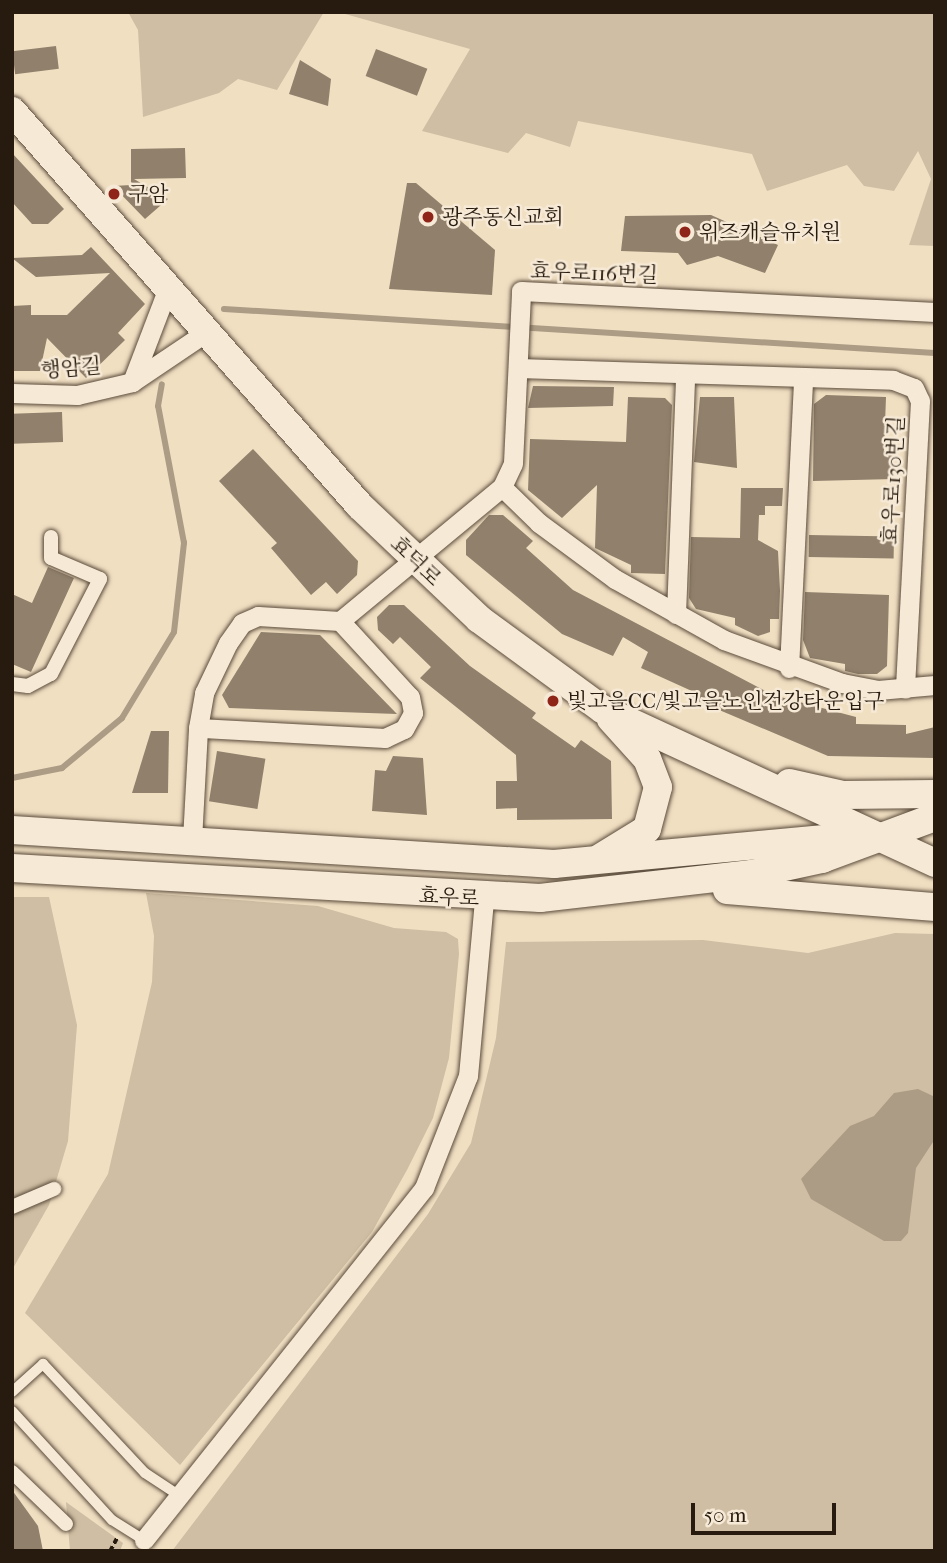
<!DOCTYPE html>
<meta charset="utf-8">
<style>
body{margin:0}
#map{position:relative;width:947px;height:1563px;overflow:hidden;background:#f1dfc2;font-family:"IM FELL French Canon","Noto Serif KR",serif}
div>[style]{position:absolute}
.green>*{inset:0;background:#cfbea3}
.water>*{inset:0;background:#ac9c85}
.stream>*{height:6px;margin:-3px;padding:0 3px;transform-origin:3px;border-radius:3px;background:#ac9c85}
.building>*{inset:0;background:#90806c;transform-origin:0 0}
.path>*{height:3.5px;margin-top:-1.75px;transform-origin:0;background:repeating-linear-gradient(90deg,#271a0e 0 5px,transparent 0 8.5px)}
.roads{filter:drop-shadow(0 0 2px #5a4b3b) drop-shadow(0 0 2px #5a4b3b)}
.service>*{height:10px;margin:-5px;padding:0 5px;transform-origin:5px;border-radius:5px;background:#f6ead7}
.pedestrian>*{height:14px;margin:-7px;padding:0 7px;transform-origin:7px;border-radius:7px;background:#f6ead7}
.minor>*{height:19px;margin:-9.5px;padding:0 9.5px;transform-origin:9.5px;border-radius:9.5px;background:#f6ead7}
.secondary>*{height:28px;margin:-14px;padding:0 14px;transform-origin:14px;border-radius:14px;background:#f6ead7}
.dots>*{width:19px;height:19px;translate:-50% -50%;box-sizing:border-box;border:4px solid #f6ead7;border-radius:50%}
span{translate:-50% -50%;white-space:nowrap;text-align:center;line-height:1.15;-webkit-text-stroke:5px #f6ead7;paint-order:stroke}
.poi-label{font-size:21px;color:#271a0e}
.left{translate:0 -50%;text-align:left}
.street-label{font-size:21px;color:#271a0e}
.frame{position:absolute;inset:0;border:14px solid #271a0e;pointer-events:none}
.scale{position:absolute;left:691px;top:1503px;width:145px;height:32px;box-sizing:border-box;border:4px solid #271a0e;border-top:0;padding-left:9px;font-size:21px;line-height:24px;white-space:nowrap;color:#271a0e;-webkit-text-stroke:5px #f6ead7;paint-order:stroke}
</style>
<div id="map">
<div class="green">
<i style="clip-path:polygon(128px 12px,324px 12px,277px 90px,238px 79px,219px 93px,143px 117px,138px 30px)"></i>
<i style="clip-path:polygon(338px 12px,935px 12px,935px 246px,909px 245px,931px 179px,918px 151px,894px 191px,864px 186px,847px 165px,767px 191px,752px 154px,578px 121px,570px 147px,526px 133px,508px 153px,422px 131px,470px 49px)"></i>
<i style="clip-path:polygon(146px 893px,318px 906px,394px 928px,446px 932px,458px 939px,459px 954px,449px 1058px,433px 1118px,407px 1170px,372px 1232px,180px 1465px,25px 1313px,108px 1174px,152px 982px,154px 936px)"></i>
<i style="clip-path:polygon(12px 897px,49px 897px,77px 1025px,68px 1141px,49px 1205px,12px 1270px)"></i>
<i style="clip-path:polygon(895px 933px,935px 934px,935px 1551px,172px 1551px,428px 1214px,471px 1143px,496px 1038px,506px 942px,703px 940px,808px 953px)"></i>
<i style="clip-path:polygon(66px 1502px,123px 1543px,120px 1551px,70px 1551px)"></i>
</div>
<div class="water">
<i style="clip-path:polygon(918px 1089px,935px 1097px,935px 1139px,916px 1168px,908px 1233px,901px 1241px,884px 1241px,811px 1199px,801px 1179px,850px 1126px,874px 1116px,894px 1093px)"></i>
</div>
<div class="stream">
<i style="left:224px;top:309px;width:712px;rotate:3.54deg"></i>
<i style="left:12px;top:778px;width:51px;rotate:-11.3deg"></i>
<i style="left:62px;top:768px;width:78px;rotate:-39.8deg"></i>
<i style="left:122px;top:718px;width:100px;rotate:-58.8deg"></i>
<i style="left:174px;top:632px;width:90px;rotate:-83.6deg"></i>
<i style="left:184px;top:543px;width:139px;rotate:-100.7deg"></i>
<i style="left:158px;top:406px;width:22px;rotate:-80deg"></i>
</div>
<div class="building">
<i style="left:56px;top:46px;width:23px;height:44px;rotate:83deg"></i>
<i style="left:376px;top:49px;width:55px;height:29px;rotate:21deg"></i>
<i style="clip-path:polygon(300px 60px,331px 79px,328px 106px,289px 94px)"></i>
<i style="clip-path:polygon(185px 148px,186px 178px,134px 179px,168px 199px,145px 219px,113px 186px,131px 185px,131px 149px)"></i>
<i style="clip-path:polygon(12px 153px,64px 209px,48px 224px,32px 224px,12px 202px)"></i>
<i style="clip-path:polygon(407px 183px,416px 183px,495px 250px,492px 295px,389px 289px)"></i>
<i style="clip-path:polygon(711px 215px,778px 245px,765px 273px,718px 256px,687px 265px,678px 253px,621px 251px,625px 216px)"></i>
<i style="clip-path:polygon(91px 247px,145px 304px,118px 333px,125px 340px,86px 378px,47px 338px,40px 371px,12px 371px,12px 306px,31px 305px,31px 315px,67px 315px,110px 273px,36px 277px,12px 258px,82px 255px)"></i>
<i style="clip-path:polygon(533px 386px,614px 387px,613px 406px,528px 408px)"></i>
<i style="clip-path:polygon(826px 395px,886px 397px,884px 451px,894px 452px,894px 479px,813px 481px,814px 404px)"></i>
<i style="clip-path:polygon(628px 397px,665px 398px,672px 405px,665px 574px,631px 573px,631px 565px,595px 548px,597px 485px,562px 518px,528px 490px,530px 439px,626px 442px)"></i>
<i style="clip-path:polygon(700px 397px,734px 397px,737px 468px,694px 462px)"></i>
<i style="left:62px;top:412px;width:30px;height:50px;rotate:88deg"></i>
<i style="clip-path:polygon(253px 449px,358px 561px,357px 575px,337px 594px,326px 582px,311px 595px,271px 548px,277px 543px,219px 481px)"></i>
<i style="clip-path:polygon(741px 488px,783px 488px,782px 506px,765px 506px,765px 515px,759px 515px,758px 540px,778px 551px,780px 591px,779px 619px,770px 619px,770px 632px,758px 636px,735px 625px,735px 618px,696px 609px,689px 598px,691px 537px,740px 538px)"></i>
<i style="clip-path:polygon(489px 515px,503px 515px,533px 541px,526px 548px,573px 590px,773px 695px,856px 717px,856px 724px,906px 725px,906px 734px,935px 727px,935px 758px,828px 756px,691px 698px,694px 692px,641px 668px,648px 652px,623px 637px,613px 656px,562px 634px,466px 555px,466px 540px)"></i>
<i style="left:809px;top:535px;width:85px;height:22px;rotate:1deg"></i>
<i style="clip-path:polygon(48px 567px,74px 578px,31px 672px,12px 664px,12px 594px,32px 603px)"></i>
<i style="clip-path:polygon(805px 592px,889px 595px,887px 666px,877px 674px,858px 674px,845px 671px,845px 664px,810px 658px,803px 640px)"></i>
<i style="clip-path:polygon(389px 605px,404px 605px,470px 666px,536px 713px,532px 718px,575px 748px,581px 740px,611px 761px,612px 819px,517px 820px,517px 808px,496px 809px,496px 781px,517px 781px,516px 755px,420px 678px,431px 667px,400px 637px,393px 644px,378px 630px,377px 617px)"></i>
<i style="clip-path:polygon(261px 632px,320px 635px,397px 714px,229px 708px,222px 695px)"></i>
<i style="clip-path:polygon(151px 731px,169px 731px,168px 793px,132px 793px)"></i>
<i style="left:217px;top:751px;width:49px;height:51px;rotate:9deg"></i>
<i style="clip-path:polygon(393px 756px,423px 758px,427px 815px,372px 811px,375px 770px,386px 771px)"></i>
<i style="clip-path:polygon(12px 1490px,38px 1526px,43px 1551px,12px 1551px)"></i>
</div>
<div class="path">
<i style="left:110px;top:1551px;width:15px;rotate:-62deg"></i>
</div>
<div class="roads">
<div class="service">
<i style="left:12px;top:1392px;width:42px;rotate:-42.1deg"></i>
<i style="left:43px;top:1364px;width:149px;rotate:46.9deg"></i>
<i style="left:145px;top:1473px;width:42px;rotate:33.3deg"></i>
<i style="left:12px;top:1411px;width:148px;rotate:47.5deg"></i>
<i style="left:112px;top:1520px;width:38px;rotate:32deg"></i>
</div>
<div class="pedestrian">
<i style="left:12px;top:684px;width:16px;rotate:7deg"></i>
<i style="left:28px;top:686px;width:26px;rotate:-28deg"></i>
<i style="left:51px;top:674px;width:107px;rotate:-62.7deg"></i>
<i style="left:100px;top:579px;width:53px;rotate:-156.8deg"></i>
<i style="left:51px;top:558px;width:21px;rotate:-90deg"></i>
<i style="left:12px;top:1207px;width:46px;rotate:-23.2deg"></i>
<i style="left:12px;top:1472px;width:75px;rotate:43.9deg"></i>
</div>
<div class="minor">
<i style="left:518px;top:368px;width:375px;rotate:1.8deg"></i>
<i style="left:893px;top:380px;width:22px;rotate:21deg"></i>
<i style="left:914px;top:388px;width:14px;rotate:65deg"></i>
<i style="left:920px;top:401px;width:288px;rotate:93deg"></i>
<i style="left:132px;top:382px;width:104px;rotate:-69.1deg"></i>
<i style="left:12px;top:393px;width:65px;rotate:1.8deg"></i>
<i style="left:77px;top:395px;width:57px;rotate:-13.3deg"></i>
<i style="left:132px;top:382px;width:88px;rotate:-33.9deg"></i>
<i style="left:502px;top:487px;width:52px;rotate:44.2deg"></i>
<i style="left:539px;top:523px;width:94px;rotate:36.4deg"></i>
<i style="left:615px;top:579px;width:125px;rotate:29.2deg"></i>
<i style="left:724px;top:640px;width:126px;rotate:20deg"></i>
<i style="left:842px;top:683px;width:37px;rotate:11deg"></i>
<i style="left:878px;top:690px;width:57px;rotate:-5deg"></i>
<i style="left:676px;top:614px;width:239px;rotate:-87.8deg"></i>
<i style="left:258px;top:616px;width:82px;rotate:3.5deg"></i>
<i style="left:340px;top:621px;width:103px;rotate:47.4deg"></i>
<i style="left:410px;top:697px;width:16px;rotate:79deg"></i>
<i style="left:413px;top:713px;width:18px;rotate:119deg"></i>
<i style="left:404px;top:729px;width:21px;rotate:155deg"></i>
<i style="left:385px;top:738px;width:187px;rotate:-176.9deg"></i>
<i style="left:198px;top:728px;width:36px;rotate:-80deg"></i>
<i style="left:204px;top:693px;width:55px;rotate:-64.4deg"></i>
<i style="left:228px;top:643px;width:24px;rotate:-55deg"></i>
<i style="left:242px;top:623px;width:17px;rotate:-24deg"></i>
<i style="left:340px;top:621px;width:210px;rotate:-39.6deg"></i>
<i style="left:502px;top:487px;width:26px;rotate:-65deg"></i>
<i style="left:513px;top:463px;width:172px;rotate:-87.3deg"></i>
<i style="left:521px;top:291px;width:415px;rotate:2.9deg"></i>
<i style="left:789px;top:668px;width:289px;rotate:-87.2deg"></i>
<i style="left:192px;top:840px;width:112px;rotate:-86.9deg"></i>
<i style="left:144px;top:1540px;width:450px;rotate:-51.5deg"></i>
<i style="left:424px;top:1188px;width:120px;rotate:-68.6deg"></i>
<i style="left:468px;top:1076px;width:177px;rotate:-84.8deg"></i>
</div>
<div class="secondary">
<i style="left:12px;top:111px;width:526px;rotate:48.62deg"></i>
<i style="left:360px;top:506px;width:164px;rotate:43.5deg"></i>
<i style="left:479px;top:619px;width:152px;rotate:36.2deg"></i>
<i style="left:602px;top:709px;width:367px;rotate:24.8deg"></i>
<i style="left:789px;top:783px;width:55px;rotate:12.5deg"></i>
<i style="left:843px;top:795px;width:92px;rotate:-0.6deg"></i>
<i style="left:12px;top:830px;width:543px;rotate:3.59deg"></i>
<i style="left:554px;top:864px;width:304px;rotate:-5.3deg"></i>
<i style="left:600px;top:858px;width:55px;rotate:-31.7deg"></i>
<i style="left:647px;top:829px;width:43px;rotate:-75.3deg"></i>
<i style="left:658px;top:787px;width:30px;rotate:-111deg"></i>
<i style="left:647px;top:759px;width:54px;rotate:-132deg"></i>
<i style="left:12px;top:868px;width:529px;rotate:3.25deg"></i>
<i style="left:540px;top:898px;width:213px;rotate:-6.5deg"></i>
<i style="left:752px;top:874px;width:72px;rotate:-12.1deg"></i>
<i style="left:822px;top:859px;width:121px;rotate:-20.4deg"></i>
<i style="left:727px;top:890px;width:209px;rotate:4.7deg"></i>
</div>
</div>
<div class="dots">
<i style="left:114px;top:194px;background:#8f2418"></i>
<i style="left:428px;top:217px;background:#8f2418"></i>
<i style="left:685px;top:232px;background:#8f2418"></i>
<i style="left:553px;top:701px;background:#8f2418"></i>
</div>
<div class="poi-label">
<span class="left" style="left:128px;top:194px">구암</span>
<span class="left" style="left:442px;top:217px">광주동신교회</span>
<span class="left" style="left:699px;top:232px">위즈캐슬유치원</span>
<span class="left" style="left:567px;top:701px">빛고을CC/빛고을노인건강타운입구</span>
</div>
<div class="street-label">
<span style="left:594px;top:273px;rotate:2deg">효우로116번길</span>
<span style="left:71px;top:368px;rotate:-5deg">행암길</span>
<span style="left:893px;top:480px;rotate:-87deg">효우로130번길</span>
<span style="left:416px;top:561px;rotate:44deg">효덕로</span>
<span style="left:449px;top:897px;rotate:3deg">효우로</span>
</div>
<div class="frame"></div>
<div class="scale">50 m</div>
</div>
